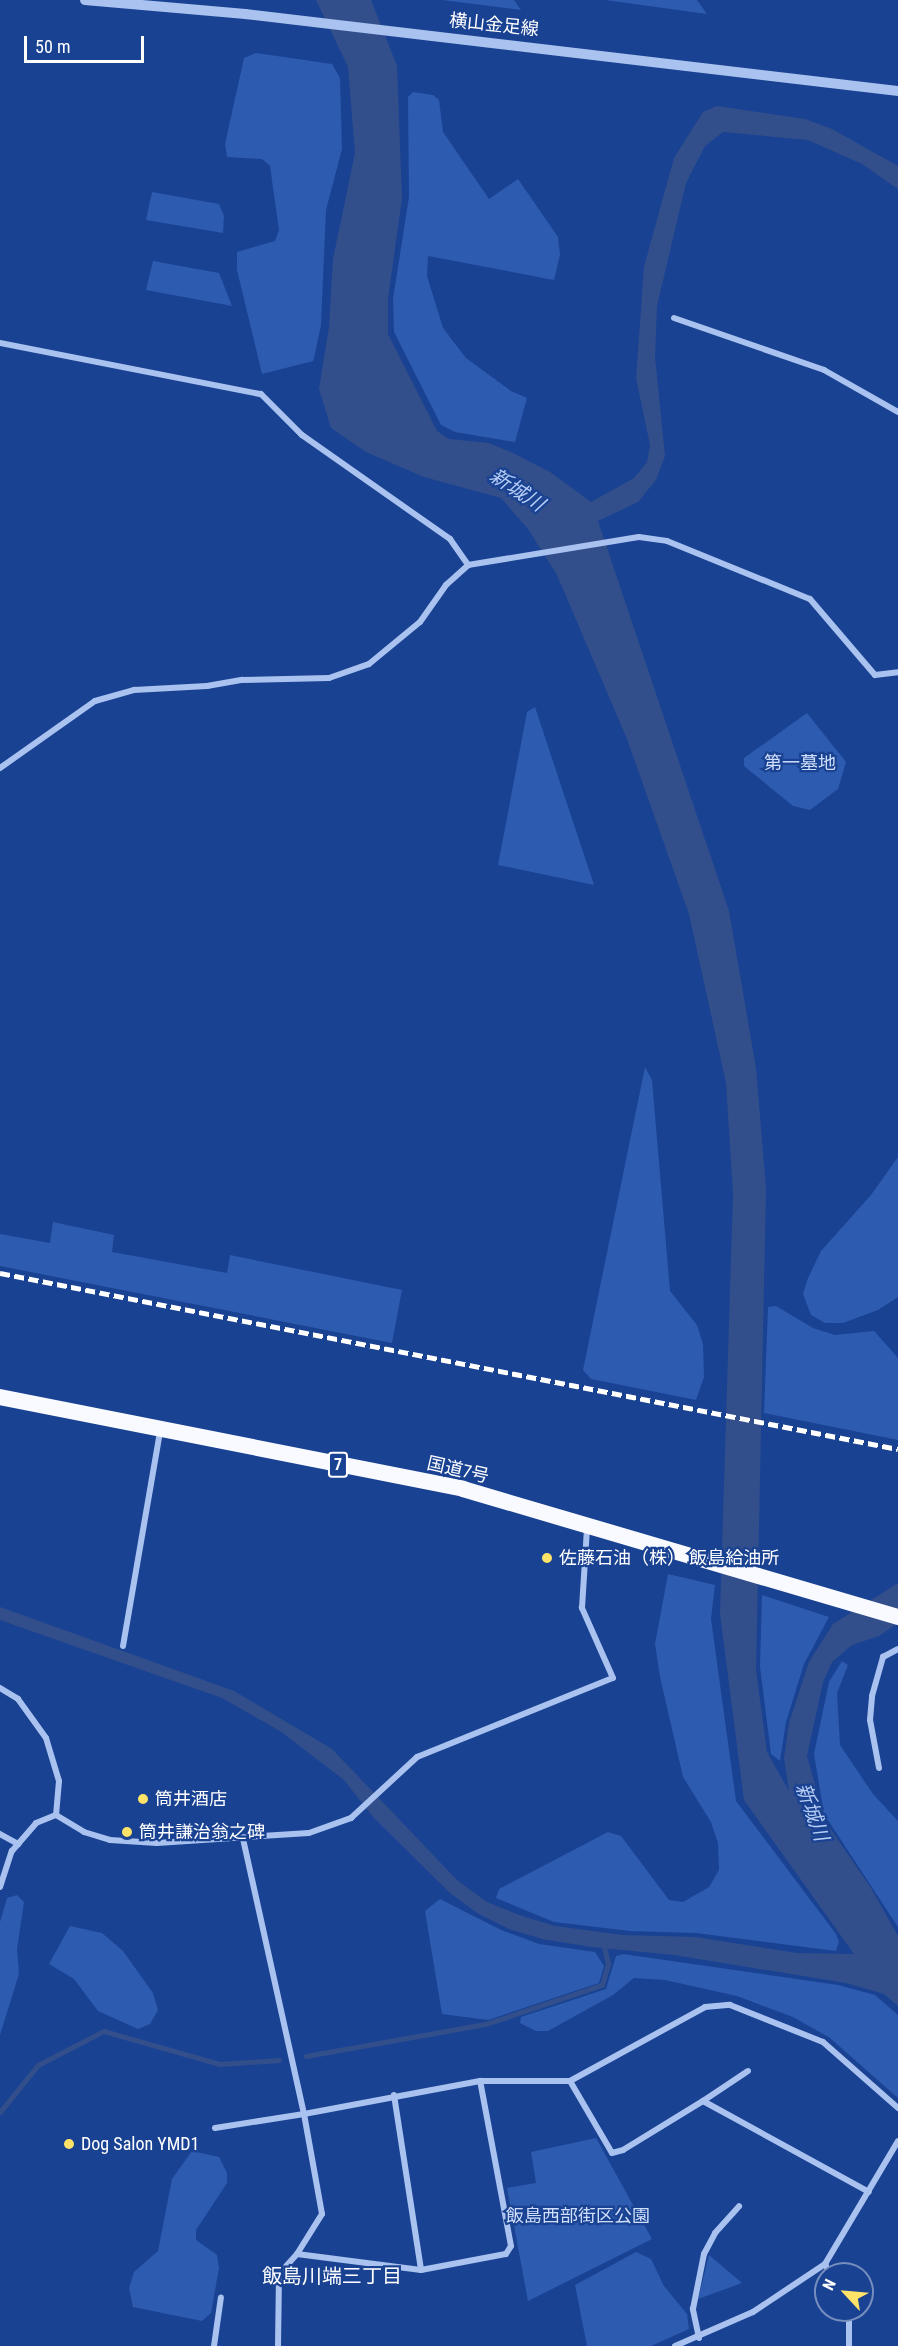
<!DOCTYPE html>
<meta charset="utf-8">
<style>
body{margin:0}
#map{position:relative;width:898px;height:2346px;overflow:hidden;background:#1a4292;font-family:"Roboto Condensed","Noto Sans JP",sans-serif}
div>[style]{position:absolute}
.green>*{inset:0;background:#2d5bb0}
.water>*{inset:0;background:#324f8b}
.stream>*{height:4.5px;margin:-2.25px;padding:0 2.25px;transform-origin:2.25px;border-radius:2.25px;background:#324f8b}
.minor>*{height:6px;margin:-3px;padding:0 3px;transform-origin:3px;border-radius:3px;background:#a9c2ef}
.tertiary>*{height:10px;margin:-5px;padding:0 5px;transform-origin:5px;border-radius:5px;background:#a9c2ef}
.trunk>*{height:16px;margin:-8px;padding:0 8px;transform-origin:8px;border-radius:8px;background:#f8faff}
.rail>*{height:4.5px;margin-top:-2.25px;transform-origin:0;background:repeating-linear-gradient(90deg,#fff 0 10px,transparent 0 14.5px)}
.dots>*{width:16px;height:16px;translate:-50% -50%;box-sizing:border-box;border:3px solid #1a4292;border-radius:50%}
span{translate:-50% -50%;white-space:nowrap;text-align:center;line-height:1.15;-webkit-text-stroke:4.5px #1a4292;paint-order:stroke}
.shield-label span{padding:2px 4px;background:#1a4292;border:2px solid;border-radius:4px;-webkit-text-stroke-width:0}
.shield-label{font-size:16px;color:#fff;font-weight:700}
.street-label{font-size:18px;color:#fff}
.park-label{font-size:18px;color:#d0dffb}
.poi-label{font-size:18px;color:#fff}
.left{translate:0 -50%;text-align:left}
.water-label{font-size:20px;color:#b6cdf6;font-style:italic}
.neighbourhood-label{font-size:20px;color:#fff}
.north{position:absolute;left:814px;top:2262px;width:60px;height:60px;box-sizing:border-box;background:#1a4292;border:2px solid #768ebe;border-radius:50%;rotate:296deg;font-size:16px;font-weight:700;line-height:24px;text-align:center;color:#fff}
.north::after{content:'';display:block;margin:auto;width:21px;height:27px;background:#ffe268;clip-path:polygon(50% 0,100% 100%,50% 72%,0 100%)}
.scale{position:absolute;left:24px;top:36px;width:120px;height:27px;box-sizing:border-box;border:3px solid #fff;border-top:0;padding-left:8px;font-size:18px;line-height:21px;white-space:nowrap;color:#fff;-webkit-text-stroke:4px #1a4292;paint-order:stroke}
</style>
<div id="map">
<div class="green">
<i style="clip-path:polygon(442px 0,514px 0,521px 10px)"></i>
<i style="clip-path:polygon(605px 0,697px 0,707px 14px)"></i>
<i style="clip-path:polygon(256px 53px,332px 64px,340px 78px,342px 149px,326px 210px,321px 325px,314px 358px,313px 361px,262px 374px,237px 270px,237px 252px,275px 241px,279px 230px,270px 166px,262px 159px,227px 157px,225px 144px,244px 58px)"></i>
<i style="clip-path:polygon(413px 92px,433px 95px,439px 100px,443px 132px,489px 199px,518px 179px,558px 237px,560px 255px,554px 280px,428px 256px,427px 276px,443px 328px,466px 358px,511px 391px,527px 398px,515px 442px,455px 432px,441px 425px,394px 332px,393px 299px,409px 197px,408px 97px)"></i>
<i style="clip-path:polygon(152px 192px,219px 204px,224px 216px,223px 233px,146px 220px)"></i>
<i style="clip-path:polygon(153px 261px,219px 273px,232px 306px,146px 290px)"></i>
<i style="clip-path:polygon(535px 707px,594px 885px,498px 865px,527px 712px)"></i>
<i style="clip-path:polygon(807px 713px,846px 762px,838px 789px,810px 810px,793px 806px,744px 766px,744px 758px)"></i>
<i style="clip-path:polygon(645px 1067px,652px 1080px,670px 1291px,697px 1325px,703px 1344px,704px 1377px,696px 1400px,591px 1379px,583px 1370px)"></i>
<i style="clip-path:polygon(898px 1157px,898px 1297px,878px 1310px,843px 1323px,825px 1323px,811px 1315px,803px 1294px,808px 1278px,821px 1251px,871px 1195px)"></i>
<i style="clip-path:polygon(53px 1222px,114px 1235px,112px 1252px,227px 1273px,230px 1255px,402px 1290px,392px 1343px,0 1266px,0 1234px,50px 1243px)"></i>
<i style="clip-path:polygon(776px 1306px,813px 1328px,835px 1335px,874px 1331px,898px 1358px,898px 1440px,764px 1413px,768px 1307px)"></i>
<i style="clip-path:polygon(668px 1574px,715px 1585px,711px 1619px,736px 1801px,836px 1934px,839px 1942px,836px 1951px,696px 1933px,630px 1931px,554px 1922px,496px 1898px,499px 1889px,608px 1832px,621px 1836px,669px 1900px,683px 1902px,709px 1887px,719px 1870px,718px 1843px,711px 1822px,683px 1777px,660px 1677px,655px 1644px)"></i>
<i style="clip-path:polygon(762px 1595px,829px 1617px,804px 1664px,786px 1722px,780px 1761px,771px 1754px,760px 1667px)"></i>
<i style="clip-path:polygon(842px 1661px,848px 1665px,837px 1693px,840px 1745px,873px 1794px,898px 1821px,898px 1927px,824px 1814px,814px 1754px,829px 1682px)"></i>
<i style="clip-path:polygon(17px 1895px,24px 1902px,17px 1949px,19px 1974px,0 2035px,0 1922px,7px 1898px)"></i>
<i style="clip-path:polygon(440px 1899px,501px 1930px,539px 1944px,595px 1952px,604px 1966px,599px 1983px,488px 2020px,442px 2014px,425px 1911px)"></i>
<i style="clip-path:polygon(70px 1926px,102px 1933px,123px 1951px,153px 1993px,158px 2010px,150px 2024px,138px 2029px,98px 2011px,74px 1979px,49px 1964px)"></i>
<i style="clip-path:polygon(623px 1954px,838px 1985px,875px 1995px,898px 2015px,898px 2098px,830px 2038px,793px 2017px,737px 1996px,665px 1980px,634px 1978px,613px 1995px,548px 2031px,536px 2031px,520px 2023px,521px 2017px,606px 1989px,616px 1956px)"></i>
<i style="clip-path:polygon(596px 2138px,652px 2239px,528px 2301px,507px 2188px,536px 2183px,531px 2152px)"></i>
<i style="clip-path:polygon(192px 2151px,219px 2157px,227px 2173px,227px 2183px,196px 2230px,196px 2240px,217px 2255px,219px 2268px,211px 2313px,202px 2321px,133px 2307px,129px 2288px,134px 2272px,158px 2251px,172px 2179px)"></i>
<i style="clip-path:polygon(636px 2252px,651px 2259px,664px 2286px,687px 2314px,689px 2329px,651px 2346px,587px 2346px,575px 2285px)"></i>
<i style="clip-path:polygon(709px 2255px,742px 2283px,698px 2299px)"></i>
</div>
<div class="water">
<i style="clip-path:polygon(316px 0,371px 0,397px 66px,402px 198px,388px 299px,388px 334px,437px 431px,449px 439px,489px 443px,513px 453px,550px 472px,591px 502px,634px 478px,647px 462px,650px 445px,636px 378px,644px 267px,674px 158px,703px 112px,717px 106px,805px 119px,832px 129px,898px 166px,898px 189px,862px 164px,808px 140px,723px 132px,705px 146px,686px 183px,657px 306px,655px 357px,665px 456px,656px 480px,638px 502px,598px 521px,729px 911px,756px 1068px,766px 1189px,756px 1670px,767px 1752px,789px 1791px,784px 1758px,789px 1723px,809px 1662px,833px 1624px,898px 1583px,898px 1623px,879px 1636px,852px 1645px,832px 1662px,823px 1682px,807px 1756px,825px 1821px,871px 1888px,898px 1936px,898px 2006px,884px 1994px,846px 1983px,674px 1955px,591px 1947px,542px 1939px,509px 1929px,477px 1913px,450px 1893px,374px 1818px,344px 1780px,280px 1731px,222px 1698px,0 1620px,0 1607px,234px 1691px,332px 1749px,458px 1881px,487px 1902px,522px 1916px,555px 1926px,623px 1935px,695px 1937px,797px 1953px,854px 1954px,744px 1800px,720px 1614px,733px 1194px,726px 1083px,689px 914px,627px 739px,557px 575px,528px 529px,501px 498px,424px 477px,366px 452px,331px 428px,319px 389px,329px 327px,333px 259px,355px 153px,348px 67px)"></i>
</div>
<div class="stream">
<i style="left:306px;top:2056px;width:183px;rotate:-10.1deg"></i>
<i style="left:486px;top:2024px;width:122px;rotate:-18.6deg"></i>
<i style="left:602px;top:1985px;width:22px;rotate:-74deg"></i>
<i style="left:608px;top:1964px;width:22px;rotate:-103deg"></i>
<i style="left:0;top:2112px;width:60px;rotate:-51deg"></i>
<i style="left:38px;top:2065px;width:74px;rotate:-27.3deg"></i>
<i style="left:104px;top:2031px;width:121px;rotate:15.9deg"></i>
<i style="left:220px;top:2064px;width:59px;rotate:-3.9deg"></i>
</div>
<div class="minor">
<i style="left:674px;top:318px;width:159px;rotate:19.1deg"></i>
<i style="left:824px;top:370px;width:85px;rotate:29.6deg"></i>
<i style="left:0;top:343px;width:266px;rotate:11.1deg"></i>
<i style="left:261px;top:394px;width:58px;rotate:45deg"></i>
<i style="left:302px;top:435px;width:181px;rotate:35.1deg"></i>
<i style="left:450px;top:539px;width:32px;rotate:55deg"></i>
<i style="left:0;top:768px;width:116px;rotate:-35.2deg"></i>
<i style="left:95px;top:701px;width:41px;rotate:-15.8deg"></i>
<i style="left:134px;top:690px;width:73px;rotate:-3.1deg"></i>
<i style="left:207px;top:686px;width:36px;rotate:-10deg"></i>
<i style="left:242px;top:680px;width:87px;rotate:-1.3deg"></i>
<i style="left:329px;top:678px;width:42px;rotate:-19.3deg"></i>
<i style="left:369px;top:664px;width:66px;rotate:-39.5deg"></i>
<i style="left:420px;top:622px;width:45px;rotate:-54.9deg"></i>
<i style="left:446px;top:585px;width:30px;rotate:-42deg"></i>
<i style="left:468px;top:565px;width:173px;rotate:-9.3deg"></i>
<i style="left:639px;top:537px;width:28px;rotate:8deg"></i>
<i style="left:667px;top:541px;width:154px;rotate:22.1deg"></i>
<i style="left:810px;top:599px;width:100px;rotate:49.5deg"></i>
<i style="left:875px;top:675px;width:23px;rotate:-7deg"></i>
<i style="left:123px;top:1646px;width:218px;rotate:-80.2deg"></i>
<i style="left:0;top:1688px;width:21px;rotate:31deg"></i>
<i style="left:18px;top:1699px;width:48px;rotate:54.3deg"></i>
<i style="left:46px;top:1738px;width:45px;rotate:73.2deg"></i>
<i style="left:59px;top:1781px;width:34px;rotate:95deg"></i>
<i style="left:879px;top:1768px;width:49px;rotate:-100.6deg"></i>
<i style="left:870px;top:1720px;width:24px;rotate:-85deg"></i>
<i style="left:872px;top:1696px;width:41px;rotate:-74.2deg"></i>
<i style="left:883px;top:1657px;width:17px;rotate:-28deg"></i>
<i style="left:56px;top:1815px;width:33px;rotate:31deg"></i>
<i style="left:84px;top:1832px;width:27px;rotate:17deg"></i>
<i style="left:110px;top:1840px;width:47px;rotate:3.7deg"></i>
<i style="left:157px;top:1843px;width:152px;rotate:-3.8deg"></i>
<i style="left:309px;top:1833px;width:45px;rotate:-19.7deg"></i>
<i style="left:351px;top:1818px;width:90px;rotate:-42.7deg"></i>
<i style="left:417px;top:1757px;width:211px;rotate:-22deg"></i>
<i style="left:613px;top:1678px;width:77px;rotate:-113.9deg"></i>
<i style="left:582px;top:1608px;width:80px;rotate:-86.4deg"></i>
<i style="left:0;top:1834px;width:21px;rotate:29deg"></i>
<i style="left:0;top:1887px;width:38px;rotate:-72deg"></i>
<i style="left:12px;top:1851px;width:37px;rotate:-49deg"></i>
<i style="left:36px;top:1823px;width:22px;rotate:-22deg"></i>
<i style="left:570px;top:2081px;width:83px;rotate:59.7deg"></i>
<i style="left:612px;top:2153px;width:11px;rotate:-15deg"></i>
<i style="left:623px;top:2150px;width:94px;rotate:-31.5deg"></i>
<i style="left:703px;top:2101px;width:189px;rotate:28.7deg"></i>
<i style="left:394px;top:2095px;width:177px;rotate:81.2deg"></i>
<i style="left:703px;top:2101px;width:54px;rotate:-33.7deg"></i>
<i style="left:215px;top:2128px;width:90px;rotate:-8.9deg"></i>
<i style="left:304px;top:2114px;width:283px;rotate:-102.5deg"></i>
<i style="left:297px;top:2254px;width:125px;rotate:7.4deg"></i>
<i style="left:421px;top:2270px;width:86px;rotate:-10.7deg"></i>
<i style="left:506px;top:2254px;width:9px;rotate:-58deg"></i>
<i style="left:511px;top:2246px;width:168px;rotate:-100.6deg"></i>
<i style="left:825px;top:2264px;width:11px;rotate:63deg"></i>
<i style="left:849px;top:2310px;width:36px;rotate:90deg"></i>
<i style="left:699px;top:2338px;width:30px;rotate:-102deg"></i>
<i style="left:693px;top:2309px;width:56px;rotate:-78.7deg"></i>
<i style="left:704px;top:2254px;width:24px;rotate:-62deg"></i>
<i style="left:715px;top:2233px;width:36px;rotate:-48deg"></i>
<i style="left:214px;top:2346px;width:49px;rotate:-81.9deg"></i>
<i style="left:278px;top:2346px;width:72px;rotate:-89.2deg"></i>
<i style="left:279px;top:2274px;width:27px;rotate:-48deg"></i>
<i style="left:297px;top:2254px;width:47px;rotate:-58deg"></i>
<i style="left:322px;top:2214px;width:102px;rotate:-100.2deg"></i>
<i style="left:304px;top:2114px;width:179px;rotate:-10.6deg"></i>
<i style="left:480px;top:2081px;width:90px"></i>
<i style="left:570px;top:2081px;width:154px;rotate:-28.7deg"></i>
<i style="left:705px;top:2007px;width:25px;rotate:-5deg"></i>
<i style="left:730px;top:2005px;width:100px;rotate:21.7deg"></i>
<i style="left:823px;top:2042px;width:100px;rotate:41.3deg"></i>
<i style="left:675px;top:2346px;width:85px;rotate:-23.6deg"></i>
<i style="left:753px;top:2312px;width:87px;rotate:-33.7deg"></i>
<i style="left:825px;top:2264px;width:143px;rotate:-59.3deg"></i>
</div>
<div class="tertiary">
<i style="left:85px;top:0;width:161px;rotate:5deg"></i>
<i style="left:245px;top:14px;width:658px;rotate:6.73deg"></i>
</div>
<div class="trunk">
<i style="left:0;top:1397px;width:472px;rotate:11.2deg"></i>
<i style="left:463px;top:1489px;width:453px;rotate:16.4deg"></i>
</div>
<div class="rail">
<i style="left:0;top:1273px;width:915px;rotate:11.09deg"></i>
</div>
<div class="dots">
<i style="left:547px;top:1558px;background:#ffe268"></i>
<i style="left:143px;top:1799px;background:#ffe268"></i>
<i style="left:127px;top:1832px;background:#ffe268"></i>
<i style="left:69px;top:2144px;background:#ffe268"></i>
</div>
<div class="shield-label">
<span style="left:338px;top:1465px">7</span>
</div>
<div class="street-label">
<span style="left:494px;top:25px;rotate:6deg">横山金足線</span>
<span style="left:458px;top:1470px;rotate:13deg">国道7号</span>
</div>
<div class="park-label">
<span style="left:800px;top:763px">第一墓地</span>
<span style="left:578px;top:2216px">飯島西部街区公園</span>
</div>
<div class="poi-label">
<span class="left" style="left:559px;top:1558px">佐藤石油（株） 飯島給油所</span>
<span class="left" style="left:155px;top:1799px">筒井酒店</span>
<span class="left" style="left:139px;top:1832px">筒井謙治翁之碑</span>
<span class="left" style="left:81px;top:2144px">Dog Salon YMD1</span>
</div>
<div class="water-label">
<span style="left:517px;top:490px;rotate:33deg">新城川</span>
<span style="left:812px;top:1812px;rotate:70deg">新城川</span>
</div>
<div class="neighbourhood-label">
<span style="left:332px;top:2276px">飯島川端三丁目</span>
</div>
<div class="north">N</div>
<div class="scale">50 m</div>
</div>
